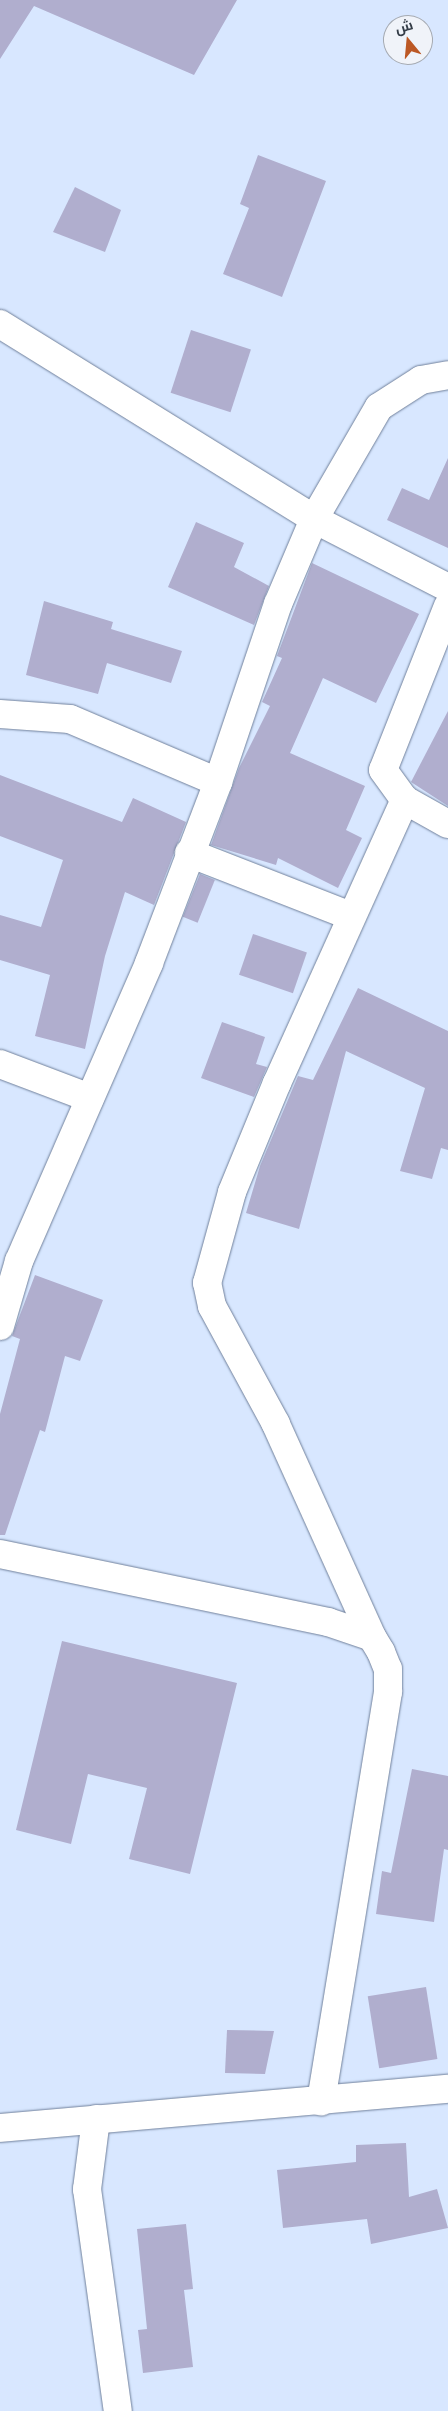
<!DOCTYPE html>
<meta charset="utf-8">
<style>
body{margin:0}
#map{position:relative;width:448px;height:2411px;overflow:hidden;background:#d8e7ff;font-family:Helvetica,Cairo,sans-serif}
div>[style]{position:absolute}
.building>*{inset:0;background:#b0aece;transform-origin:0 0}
.roads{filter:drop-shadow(0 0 1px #70809b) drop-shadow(0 0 1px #70809b)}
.street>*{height:28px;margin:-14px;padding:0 14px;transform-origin:14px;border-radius:14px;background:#fff}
span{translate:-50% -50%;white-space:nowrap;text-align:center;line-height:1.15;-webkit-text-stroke:5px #f0f3f9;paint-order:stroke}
.north{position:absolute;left:383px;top:15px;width:50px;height:50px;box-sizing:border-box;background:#f0f3f9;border:1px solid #a5aab2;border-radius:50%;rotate:343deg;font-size:14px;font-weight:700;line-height:20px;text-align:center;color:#353d48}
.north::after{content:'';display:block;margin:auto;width:18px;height:22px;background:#bc5825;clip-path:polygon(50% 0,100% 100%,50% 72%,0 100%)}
</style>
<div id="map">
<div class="building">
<i style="clip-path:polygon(0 0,237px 0,194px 75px,34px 6px,0 59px)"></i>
<i style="clip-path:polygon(258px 155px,326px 181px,282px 297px,223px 274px,249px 208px,240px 204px)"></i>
<i style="clip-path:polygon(75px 187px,121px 210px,105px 252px,53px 232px)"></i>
<i style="left:191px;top:330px;width:63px;height:66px;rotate:18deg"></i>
<i style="clip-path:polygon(448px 458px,448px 548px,387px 520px,402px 488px,429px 500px)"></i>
<i style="clip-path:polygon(196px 522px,244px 543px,234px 567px,269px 586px,254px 625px,168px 587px)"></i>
<i style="clip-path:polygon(312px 563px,419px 614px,376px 703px,323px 678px,290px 753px,365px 786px,346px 830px,362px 838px,338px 888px,278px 858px,276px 865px,211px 845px,239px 768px,270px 706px,262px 702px,282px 658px,277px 656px)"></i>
<i style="clip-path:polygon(44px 601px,113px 622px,111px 629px,182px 651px,171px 683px,107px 663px,98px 694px,26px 675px)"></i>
<i style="clip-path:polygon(448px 711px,448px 806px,411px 782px)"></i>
<i style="clip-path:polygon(0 775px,122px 822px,133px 798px,186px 822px,154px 905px,125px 892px,105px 956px,85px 1049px,35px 1036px,50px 975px,0 960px,0 915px,41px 927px,63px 860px,0 836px)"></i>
<i style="left:200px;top:874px;width:16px;height:46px;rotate:22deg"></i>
<i style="left:253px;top:934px;width:57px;height:43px;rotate:19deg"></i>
<i style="clip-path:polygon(358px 988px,448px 1031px,448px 1150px,441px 1148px,432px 1179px,400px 1171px,425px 1088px,346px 1051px,299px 1229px,246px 1213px,260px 1166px,298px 1076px,313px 1080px)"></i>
<i style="clip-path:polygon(222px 1022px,265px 1037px,256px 1064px,267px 1067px,254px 1097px,201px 1078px)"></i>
<i style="clip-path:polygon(35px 1275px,103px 1300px,80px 1361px,65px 1356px,45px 1432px,40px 1430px,5px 1535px,0 1535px,0 1414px,20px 1339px,12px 1336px)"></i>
<i style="clip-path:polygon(62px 1641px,237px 1683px,190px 1874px,129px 1859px,147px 1788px,88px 1774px,71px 1844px,16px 1830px)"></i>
<i style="clip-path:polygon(412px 1769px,448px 1776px,448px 1850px,444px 1849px,434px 1922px,376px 1914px,382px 1871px,391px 1873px)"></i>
<i style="left:426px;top:1987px;width:73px;height:59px;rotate:81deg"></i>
<i style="clip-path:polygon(227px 2030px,274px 2031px,265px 2074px,225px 2073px)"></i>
<i style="clip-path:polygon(406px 2143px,409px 2197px,437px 2189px,448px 2228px,371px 2244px,367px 2219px,283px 2228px,277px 2170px,356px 2162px,356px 2145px)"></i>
<i style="clip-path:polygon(186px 2224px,193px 2289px,184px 2290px,193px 2367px,143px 2373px,138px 2330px,147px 2329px,137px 2229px)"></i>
</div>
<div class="roads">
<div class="street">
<i style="left:0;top:324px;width:370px;rotate:31.8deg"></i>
<i style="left:314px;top:519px;width:151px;rotate:27.2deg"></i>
<i style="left:448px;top:606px;width:176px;rotate:111.6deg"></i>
<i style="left:383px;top:770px;width:37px;rotate:54deg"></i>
<i style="left:405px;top:800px;width:49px;rotate:29.2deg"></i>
<i style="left:0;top:714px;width:70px;rotate:4.1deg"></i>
<i style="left:70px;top:719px;width:161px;rotate:23.1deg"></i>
<i style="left:189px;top:853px;width:174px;rotate:21.3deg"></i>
<i style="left:0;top:1064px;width:96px;rotate:20.7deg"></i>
<i style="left:0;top:1326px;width:68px;rotate:-73.7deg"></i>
<i style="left:19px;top:1261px;width:325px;rotate:-66.4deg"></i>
<i style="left:149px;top:963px;width:194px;rotate:-69.1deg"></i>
<i style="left:218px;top:782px;width:188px;rotate:-71.4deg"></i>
<i style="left:278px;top:604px;width:92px;rotate:-67deg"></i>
<i style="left:314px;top:519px;width:129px;rotate:-59.9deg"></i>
<i style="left:379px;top:407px;width:50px;rotate:-32.7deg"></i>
<i style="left:421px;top:380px;width:27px;rotate:-10deg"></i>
<i style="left:0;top:1554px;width:335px;rotate:11.7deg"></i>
<i style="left:328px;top:1622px;width:46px;rotate:18.8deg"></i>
<i style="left:372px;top:1637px;width:17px;rotate:59deg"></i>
<i style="left:381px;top:1652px;width:18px;rotate:68deg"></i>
<i style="left:388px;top:1669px;width:23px;rotate:90deg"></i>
<i style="left:388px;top:1692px;width:415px;rotate:99.3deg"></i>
<i style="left:372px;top:1637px;width:234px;rotate:-114.3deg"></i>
<i style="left:276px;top:1424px;width:134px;rotate:-118.5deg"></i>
<i style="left:212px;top:1306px;width:24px;rotate:-102deg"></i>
<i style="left:207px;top:1283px;width:94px;rotate:-74.6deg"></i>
<i style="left:232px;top:1192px;width:118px;rotate:-67.6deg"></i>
<i style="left:277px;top:1083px;width:311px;rotate:-65.7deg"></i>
<i style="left:96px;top:2119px;width:71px;rotate:97.3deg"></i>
<i style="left:87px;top:2189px;width:224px;rotate:82.1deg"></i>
<i style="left:0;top:2128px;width:450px;rotate:-5deg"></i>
</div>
</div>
<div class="north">ش</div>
</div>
